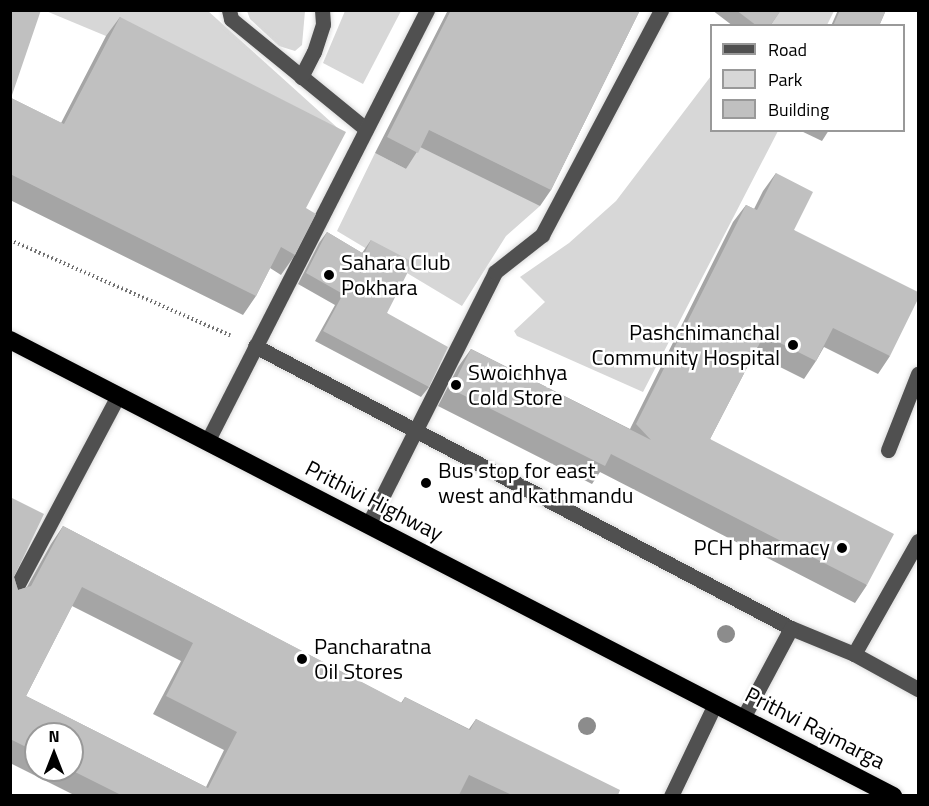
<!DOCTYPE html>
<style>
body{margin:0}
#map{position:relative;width:929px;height:806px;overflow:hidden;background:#fff;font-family:"Titillium Web",sans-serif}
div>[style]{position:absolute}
.green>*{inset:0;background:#d7d7d7}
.path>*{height:4px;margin-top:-2px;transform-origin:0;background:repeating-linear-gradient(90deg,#727272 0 1.5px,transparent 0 4.5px)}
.roads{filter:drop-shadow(0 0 2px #dbdbdb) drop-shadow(0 0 2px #dbdbdb)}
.minor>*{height:15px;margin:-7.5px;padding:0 7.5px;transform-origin:7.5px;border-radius:7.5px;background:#505050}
.highway>*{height:18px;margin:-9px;padding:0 9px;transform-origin:9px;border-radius:9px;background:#000}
.trees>*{width:18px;height:18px;margin:-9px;border-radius:50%;background:#8c8c8c}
.wall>*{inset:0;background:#a5a5a5}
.building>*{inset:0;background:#c0c0c0}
.dots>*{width:16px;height:16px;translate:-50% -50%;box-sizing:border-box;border:3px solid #fff;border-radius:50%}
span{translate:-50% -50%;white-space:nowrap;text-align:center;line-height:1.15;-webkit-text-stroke:5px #fff;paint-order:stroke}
.poi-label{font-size:22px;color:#000}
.left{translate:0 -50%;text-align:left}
.right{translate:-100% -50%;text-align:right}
.street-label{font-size:22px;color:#000}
.frame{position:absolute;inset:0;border:12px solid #000;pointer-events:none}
.legend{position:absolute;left:710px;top:24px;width:195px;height:108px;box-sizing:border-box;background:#fff;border:2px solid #999;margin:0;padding:8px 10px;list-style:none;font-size:18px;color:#000}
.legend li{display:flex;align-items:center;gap:12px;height:30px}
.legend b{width:30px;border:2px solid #999}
.north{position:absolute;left:24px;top:722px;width:60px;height:60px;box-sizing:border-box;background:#fff;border:2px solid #999;border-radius:50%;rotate:0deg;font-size:16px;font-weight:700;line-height:24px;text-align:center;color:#000}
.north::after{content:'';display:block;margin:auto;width:21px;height:27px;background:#000;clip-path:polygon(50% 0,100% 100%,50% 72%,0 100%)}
</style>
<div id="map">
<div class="green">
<i style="clip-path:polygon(781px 10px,834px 10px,834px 11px,827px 25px,770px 25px)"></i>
<i style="clip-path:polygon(46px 11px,208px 11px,341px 131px,106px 36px)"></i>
<i style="clip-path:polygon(247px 11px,305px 11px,302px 45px,295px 51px,279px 46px,250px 19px)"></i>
<i style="clip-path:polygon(345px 11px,401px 11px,363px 84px,323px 63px)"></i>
<i style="clip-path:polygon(486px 11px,540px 206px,506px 236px,462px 306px,337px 231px,375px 153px,406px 169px)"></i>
<i style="clip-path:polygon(711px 76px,712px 130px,778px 131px,643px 392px,517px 336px,514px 331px,545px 302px,520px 277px,569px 243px,616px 201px)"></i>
</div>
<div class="path">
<i style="left:10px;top:240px;width:240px;rotate:23.4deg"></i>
</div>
<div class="roads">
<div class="minor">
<i style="left:229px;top:10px;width:9px;rotate:77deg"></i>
<i style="left:231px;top:19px;width:174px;rotate:39.2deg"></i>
<i style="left:301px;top:77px;width:28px;rotate:-63deg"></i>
<i style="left:314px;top:52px;width:29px;rotate:-72deg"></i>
<i style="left:323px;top:24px;width:14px;rotate:-94deg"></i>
<i style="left:255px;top:346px;width:606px;rotate:27.75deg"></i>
<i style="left:791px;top:628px;width:68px;rotate:22.4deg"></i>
<i style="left:854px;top:654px;width:73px;rotate:28.7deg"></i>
<i style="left:207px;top:442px;width:485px;rotate:-63deg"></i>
<i style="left:888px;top:450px;width:82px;rotate:-68.5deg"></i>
<i style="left:368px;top:525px;width:283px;rotate:-63.3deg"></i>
<i style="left:495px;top:272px;width:60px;rotate:-38.2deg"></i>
<i style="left:542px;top:235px;width:255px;rotate:-62.1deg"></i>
<i style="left:10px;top:599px;width:230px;rotate:-62deg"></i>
<i style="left:854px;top:654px;width:130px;rotate:-60.5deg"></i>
<i style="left:743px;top:718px;width:102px;rotate:-61.9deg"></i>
<i style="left:671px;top:796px;width:102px;rotate:-64.4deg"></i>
</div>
<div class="highway">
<i style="left:10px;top:340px;width:994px;rotate:27.31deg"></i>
</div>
</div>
<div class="trees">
<i style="left:726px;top:634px"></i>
<i style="left:587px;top:726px"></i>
</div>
<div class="wall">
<i style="clip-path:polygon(10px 10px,11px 98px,61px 123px,106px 36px,120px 17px,306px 208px,295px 255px,281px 275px,270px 268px,256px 296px,243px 315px,10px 200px)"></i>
<i style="clip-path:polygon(448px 10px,640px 10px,551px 190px,540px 206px,420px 147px,406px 169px,375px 153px)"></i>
<i style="clip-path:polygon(712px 10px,781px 10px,770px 26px,733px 26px)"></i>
<i style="clip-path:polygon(838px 10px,886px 10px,879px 26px,831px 26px)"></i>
<i style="clip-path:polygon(799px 130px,829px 130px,822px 141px)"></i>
<i style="clip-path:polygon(776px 173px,794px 230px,890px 356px,878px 374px,824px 347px,816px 361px,804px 379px,754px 354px,710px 439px,867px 585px,855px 603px,600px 472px,592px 484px,438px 406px,458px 367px,471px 349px,630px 429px,733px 222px,746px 205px,754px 209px,763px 191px)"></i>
<i style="clip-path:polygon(327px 232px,362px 253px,371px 240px,387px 313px,429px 387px,421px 397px,315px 341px,335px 305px,298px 284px,319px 243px)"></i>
<i style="clip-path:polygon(evenodd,10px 497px,14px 577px,18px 590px,27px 587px,51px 544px,63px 526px,401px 703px,405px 697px,469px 729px,476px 719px,618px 795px,463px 795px,460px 794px,459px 795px,74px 795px,10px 763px,10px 497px,72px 606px,181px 661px,153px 714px,224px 750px,206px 787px,26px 696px,72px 606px,10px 497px,36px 734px,72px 770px,36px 770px,36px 734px)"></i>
</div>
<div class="building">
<i style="clip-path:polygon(10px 10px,41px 10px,11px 98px,64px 124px,120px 17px,346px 132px,306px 208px,316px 214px,295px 255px,281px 247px,256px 296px,10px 174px)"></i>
<i style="clip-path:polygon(451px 10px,640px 10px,551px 190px,429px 130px,418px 153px,387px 137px)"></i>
<i style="clip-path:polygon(736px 10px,781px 10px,770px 26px,757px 26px)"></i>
<i style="clip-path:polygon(840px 10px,886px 10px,879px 26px,833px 26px)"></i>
<i style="clip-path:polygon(776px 173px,813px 192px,794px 230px,918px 292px,918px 299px,890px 356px,833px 328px,816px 361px,764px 335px,710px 439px,894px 534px,867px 585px,611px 454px,605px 466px,451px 389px,471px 349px,651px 440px,636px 424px,746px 205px,757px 210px)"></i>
<i style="clip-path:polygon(327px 232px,364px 254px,371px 240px,413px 262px,387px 313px,448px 347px,429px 387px,323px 331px,343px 294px,306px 273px)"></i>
<i style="clip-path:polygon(evenodd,10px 497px,44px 514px,14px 577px,18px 590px,31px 586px,63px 526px,402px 703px,405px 697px,470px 730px,476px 719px,620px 790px,618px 795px,512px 795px,469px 775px,459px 795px,121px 795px,71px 770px,72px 734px,36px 734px,36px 752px,10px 739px,10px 497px,82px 587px,193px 643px,166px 696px,237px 732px,208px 788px,26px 696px,82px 587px)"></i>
</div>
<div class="dots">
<i style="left:329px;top:275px;background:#000"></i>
<i style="left:793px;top:345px;background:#000"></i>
<i style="left:456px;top:385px;background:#000"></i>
<i style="left:426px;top:483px;background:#000"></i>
<i style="left:842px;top:548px;background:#000"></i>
<i style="left:302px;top:659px;background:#000"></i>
</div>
<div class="poi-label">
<span class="left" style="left:341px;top:275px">Sahara Club<br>Pokhara</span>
<span class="right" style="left:780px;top:345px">Pashchimanchal<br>Community Hospital</span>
<span class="left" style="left:468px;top:385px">Swoichhya<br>Cold Store</span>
<span class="left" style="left:438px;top:483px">Bus stop for east<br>west and kathmandu</span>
<span class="right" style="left:830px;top:548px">PCH pharmacy</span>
<span class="left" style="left:314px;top:659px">Pancharatna<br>Oil Stores</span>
</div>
<div class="street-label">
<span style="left:374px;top:501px;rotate:27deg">Prithivi Highway</span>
<span style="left:815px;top:728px;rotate:27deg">Prithvi Rajmarga</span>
</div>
<div class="frame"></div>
<ul class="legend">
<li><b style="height:8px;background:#505050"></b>Road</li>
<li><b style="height:16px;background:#d7d7d7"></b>Park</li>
<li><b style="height:16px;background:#c0c0c0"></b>Building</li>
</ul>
<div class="north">N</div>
</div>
